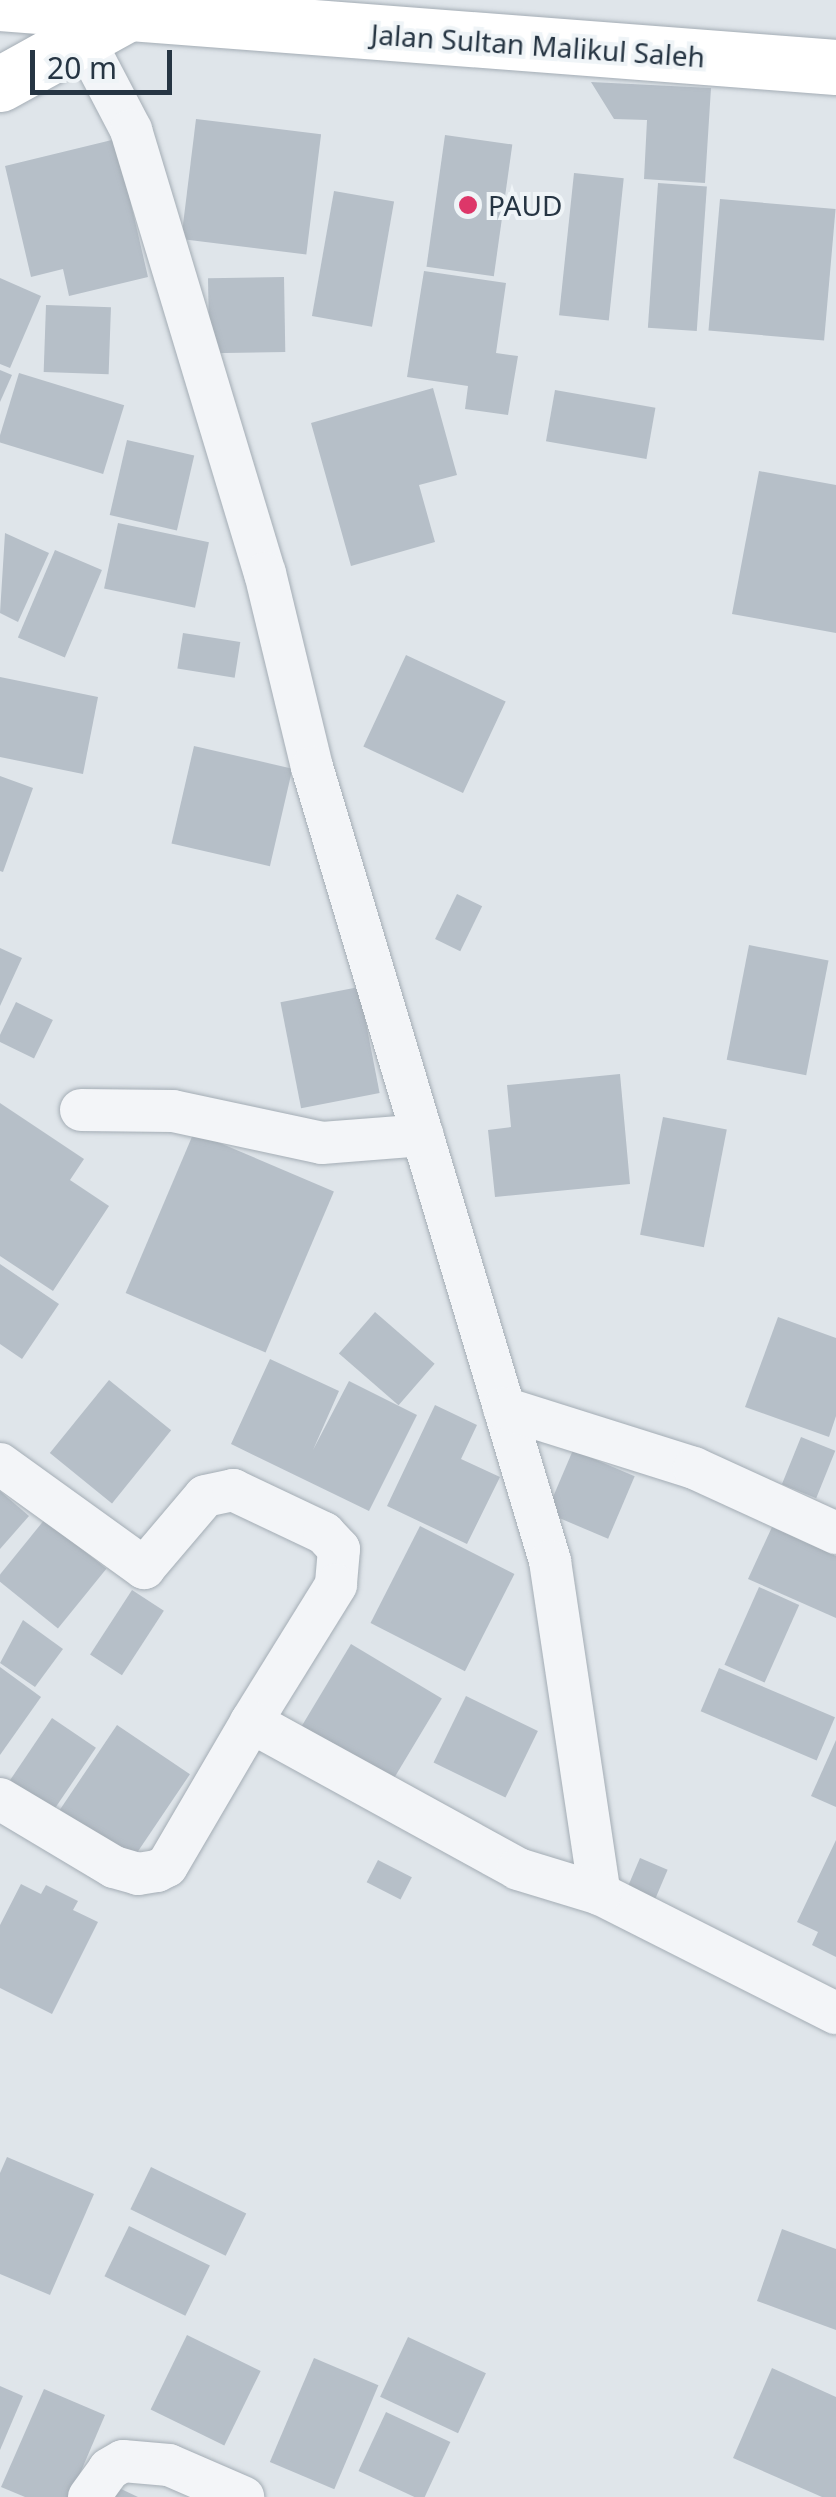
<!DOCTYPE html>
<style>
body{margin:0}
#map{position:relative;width:836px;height:2497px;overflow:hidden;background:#dfe5ea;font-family:"Noto Sans",sans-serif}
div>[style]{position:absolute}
.building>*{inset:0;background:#b6bfc8;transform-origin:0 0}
.roads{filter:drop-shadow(0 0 2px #a4adb5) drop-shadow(0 0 2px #a4adb5)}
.minor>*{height:42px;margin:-21px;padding:0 21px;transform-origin:21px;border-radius:21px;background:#f3f5f8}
.secondary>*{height:55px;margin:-27.5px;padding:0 27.5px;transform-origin:27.5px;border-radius:27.5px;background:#fff}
.dots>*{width:28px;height:28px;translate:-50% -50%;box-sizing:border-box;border:5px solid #eff4f7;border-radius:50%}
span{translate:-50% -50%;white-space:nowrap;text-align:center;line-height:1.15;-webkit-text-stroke:8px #eff4f7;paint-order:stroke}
.street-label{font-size:28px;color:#263543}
.poi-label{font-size:28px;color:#263543}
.left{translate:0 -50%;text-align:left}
.scale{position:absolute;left:30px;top:50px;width:142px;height:45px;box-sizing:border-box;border:5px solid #263543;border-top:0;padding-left:12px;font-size:30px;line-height:35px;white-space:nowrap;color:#263543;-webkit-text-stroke:8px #eff4f7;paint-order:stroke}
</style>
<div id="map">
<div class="building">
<i style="clip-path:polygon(591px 82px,711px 88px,705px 183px,644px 179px,647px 120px,614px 119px)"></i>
<i style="left:196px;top:119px;width:126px;height:121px;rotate:7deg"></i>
<i style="left:445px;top:135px;width:68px;height:133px;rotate:8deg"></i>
<i style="clip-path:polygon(116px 139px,148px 277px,69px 296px,63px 269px,31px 277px,5px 166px)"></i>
<i style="left:574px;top:173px;width:50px;height:143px;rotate:6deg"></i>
<i style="left:658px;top:183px;width:49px;height:145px;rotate:4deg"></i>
<i style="left:334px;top:191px;width:61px;height:127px;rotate:10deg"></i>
<i style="left:720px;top:199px;width:116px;height:132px;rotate:5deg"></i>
<i style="clip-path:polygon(424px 271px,506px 283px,496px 353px,518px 356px,508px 415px,465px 409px,468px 386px,407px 377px)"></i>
<i style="left:284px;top:277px;width:75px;height:76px;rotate:89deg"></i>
<i style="clip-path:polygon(0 278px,41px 296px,10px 368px,0 364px)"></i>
<i style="left:46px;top:305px;width:65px;height:67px;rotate:2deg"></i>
<i style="clip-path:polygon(0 370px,12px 375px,0 402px)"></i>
<i style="left:19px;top:373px;width:110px;height:72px;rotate:17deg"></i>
<i style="clip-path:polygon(433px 388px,457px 475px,419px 485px,435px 542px,351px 566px,311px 423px)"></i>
<i style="left:555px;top:390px;width:102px;height:52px;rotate:10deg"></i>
<i style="left:127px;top:440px;width:69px;height:77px;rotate:13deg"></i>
<i style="clip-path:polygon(759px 471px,836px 485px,836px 633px,732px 614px)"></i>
<i style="left:118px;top:523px;width:93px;height:67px;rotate:12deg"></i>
<i style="clip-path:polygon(5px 533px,49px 553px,18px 622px,0 613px)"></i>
<i style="left:55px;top:550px;width:51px;height:95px;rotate:23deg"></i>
<i style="left:183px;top:633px;width:58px;height:36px;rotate:9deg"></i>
<i style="left:406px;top:655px;width:110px;height:101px;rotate:25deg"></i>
<i style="clip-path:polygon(0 677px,98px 697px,83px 774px,0 757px)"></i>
<i style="left:194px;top:746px;width:101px;height:100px;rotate:13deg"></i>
<i style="clip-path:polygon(0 776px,33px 788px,3px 872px,0 871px)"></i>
<i style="left:457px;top:894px;width:28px;height:50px;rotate:26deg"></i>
<i style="left:749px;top:945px;width:81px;height:117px;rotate:11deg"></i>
<i style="clip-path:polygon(0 948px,22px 958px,0 1006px)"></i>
<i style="left:359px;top:987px;width:108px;height:80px;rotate:79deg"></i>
<i style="left:16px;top:1002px;width:41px;height:43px;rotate:26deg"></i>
<i style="clip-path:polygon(620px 1074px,630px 1184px,495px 1197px,488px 1130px,511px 1127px,507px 1085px)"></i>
<i style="clip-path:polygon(0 1103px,84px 1159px,70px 1180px,109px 1206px,53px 1291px,0 1256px)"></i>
<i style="left:663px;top:1117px;width:65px;height:120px;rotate:11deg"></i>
<i style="left:194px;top:1132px;width:152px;height:175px;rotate:23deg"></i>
<i style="clip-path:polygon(0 1264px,59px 1304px,22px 1359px,0 1344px)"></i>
<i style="left:375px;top:1312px;width:79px;height:55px;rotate:41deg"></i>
<i style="clip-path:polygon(778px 1317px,836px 1338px,836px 1416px,829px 1437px,745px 1407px)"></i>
<i style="clip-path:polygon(270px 1359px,339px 1391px,313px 1450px,349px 1381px,417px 1415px,369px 1511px,231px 1444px)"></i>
<i style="left:109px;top:1380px;width:80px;height:94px;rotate:39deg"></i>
<i style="clip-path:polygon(435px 1405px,477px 1425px,461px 1459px,500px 1477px,467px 1544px,387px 1506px)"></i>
<i style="left:801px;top:1437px;width:37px;height:51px;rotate:22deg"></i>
<i style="left:573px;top:1450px;width:67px;height:68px;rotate:23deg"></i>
<i style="clip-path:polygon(0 1491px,29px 1516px,0 1549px)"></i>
<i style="left:45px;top:1519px;width:79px;height:77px;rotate:39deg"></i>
<i style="left:420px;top:1526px;width:106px;height:109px;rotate:27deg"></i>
<i style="clip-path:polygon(772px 1527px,836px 1556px,836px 1618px,748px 1579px)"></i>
<i style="left:759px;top:1587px;width:44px;height:85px;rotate:24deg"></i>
<i style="left:132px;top:1590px;width:38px;height:77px;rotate:33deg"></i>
<i style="clip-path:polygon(23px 1620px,63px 1649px,35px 1687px,0 1663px)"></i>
<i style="left:351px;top:1644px;width:106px;height:102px;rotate:31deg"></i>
<i style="clip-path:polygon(0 1667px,41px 1697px,0 1755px)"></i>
<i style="left:719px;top:1668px;width:126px;height:47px;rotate:23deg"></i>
<i style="left:466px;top:1696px;width:80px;height:74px;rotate:26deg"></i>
<i style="left:52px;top:1718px;width:53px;height:75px;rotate:34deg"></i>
<i style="left:117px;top:1725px;width:88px;height:107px;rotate:34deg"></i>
<i style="clip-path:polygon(836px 1740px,836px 1807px,811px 1796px)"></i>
<i style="clip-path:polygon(836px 1840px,836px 1957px,812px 1945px,818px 1932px,797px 1922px)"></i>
<i style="left:640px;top:1858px;width:30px;height:35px;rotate:23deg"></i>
<i style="left:378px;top:1860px;width:38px;height:25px;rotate:27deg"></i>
<i style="clip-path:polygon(21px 1884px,41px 1894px,46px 1885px,78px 1901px,73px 1910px,98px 1922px,52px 2014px,0 1988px,0 1925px)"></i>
<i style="clip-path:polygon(7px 2157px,94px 2194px,50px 2295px,0 2274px,0 2173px)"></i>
<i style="left:151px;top:2167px;width:106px;height:47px;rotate:26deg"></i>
<i style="left:129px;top:2226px;width:90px;height:56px;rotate:26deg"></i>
<i style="clip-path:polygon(782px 2229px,836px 2249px,836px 2330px,757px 2301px)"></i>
<i style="left:187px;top:2335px;width:82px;height:83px;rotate:26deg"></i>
<i style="left:408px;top:2337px;width:86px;height:66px;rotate:25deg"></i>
<i style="left:314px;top:2358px;width:70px;height:113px;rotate:23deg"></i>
<i style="clip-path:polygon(772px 2368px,836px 2397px,836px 2497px,822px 2497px,733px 2458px)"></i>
<i style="clip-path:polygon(0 2386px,23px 2396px,0 2450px)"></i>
<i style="clip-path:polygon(44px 2389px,105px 2415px,70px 2497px,25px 2497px,1px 2487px)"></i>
<i style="left:386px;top:2412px;width:71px;height:65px;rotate:25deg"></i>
<i style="clip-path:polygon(119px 2488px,138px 2497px,115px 2497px)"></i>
</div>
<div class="roads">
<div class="minor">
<i style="left:83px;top:38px;width:104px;rotate:62.4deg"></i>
<i style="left:131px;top:130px;width:463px;rotate:73.2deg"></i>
<i style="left:265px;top:573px;width:200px;rotate:76.4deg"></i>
<i style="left:312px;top:767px;width:829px;rotate:73.31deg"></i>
<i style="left:550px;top:1561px;width:337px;rotate:81.5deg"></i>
<i style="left:600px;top:1894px;width:264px;rotate:26.8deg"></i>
<i style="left:81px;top:1110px;width:92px;rotate:0.6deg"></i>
<i style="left:173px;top:1111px;width:152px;rotate:12.1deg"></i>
<i style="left:322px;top:1143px;width:101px;rotate:-4.5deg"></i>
<i style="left:504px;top:1408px;width:199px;rotate:17.5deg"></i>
<i style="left:694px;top:1468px;width:156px;rotate:24.6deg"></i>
<i style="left:0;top:1464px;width:178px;rotate:35.8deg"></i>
<i style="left:144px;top:1568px;width:94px;rotate:-49.7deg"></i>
<i style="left:205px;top:1496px;width:29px;rotate:-12deg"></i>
<i style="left:233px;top:1490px;width:101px;rotate:25.3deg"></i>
<i style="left:324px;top:1533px;width:22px;rotate:47deg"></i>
<i style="left:339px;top:1549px;width:36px;rotate:95deg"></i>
<i style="left:336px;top:1585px;width:161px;rotate:121.8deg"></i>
<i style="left:0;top:1799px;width:133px;rotate:30.8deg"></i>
<i style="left:114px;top:1867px;width:25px;rotate:16deg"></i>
<i style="left:138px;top:1874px;width:19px;rotate:-9deg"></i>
<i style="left:157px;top:1871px;width:11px;rotate:-27deg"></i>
<i style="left:167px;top:1866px;width:167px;rotate:-59.7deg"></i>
<i style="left:251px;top:1722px;width:305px;rotate:28.8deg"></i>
<i style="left:518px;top:1869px;width:86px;rotate:17deg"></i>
<i style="left:89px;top:2497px;width:34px;rotate:-54deg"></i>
<i style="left:109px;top:2469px;width:16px;rotate:-30deg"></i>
<i style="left:123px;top:2461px;width:46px;rotate:5deg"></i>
<i style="left:169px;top:2465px;width:81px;rotate:23.4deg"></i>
</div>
<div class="secondary">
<i style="left:0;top:3px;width:838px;rotate:4.38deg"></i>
<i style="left:0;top:84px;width:141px;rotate:-28.9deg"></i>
</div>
</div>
<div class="dots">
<i style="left:468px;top:205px;background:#dd3769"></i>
</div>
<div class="street-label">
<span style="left:538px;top:45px;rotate:4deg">Jalan Sultan Malikul Saleh</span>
</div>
<div class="poi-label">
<span class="left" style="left:488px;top:205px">PAUD</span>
</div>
<div class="scale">20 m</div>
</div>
